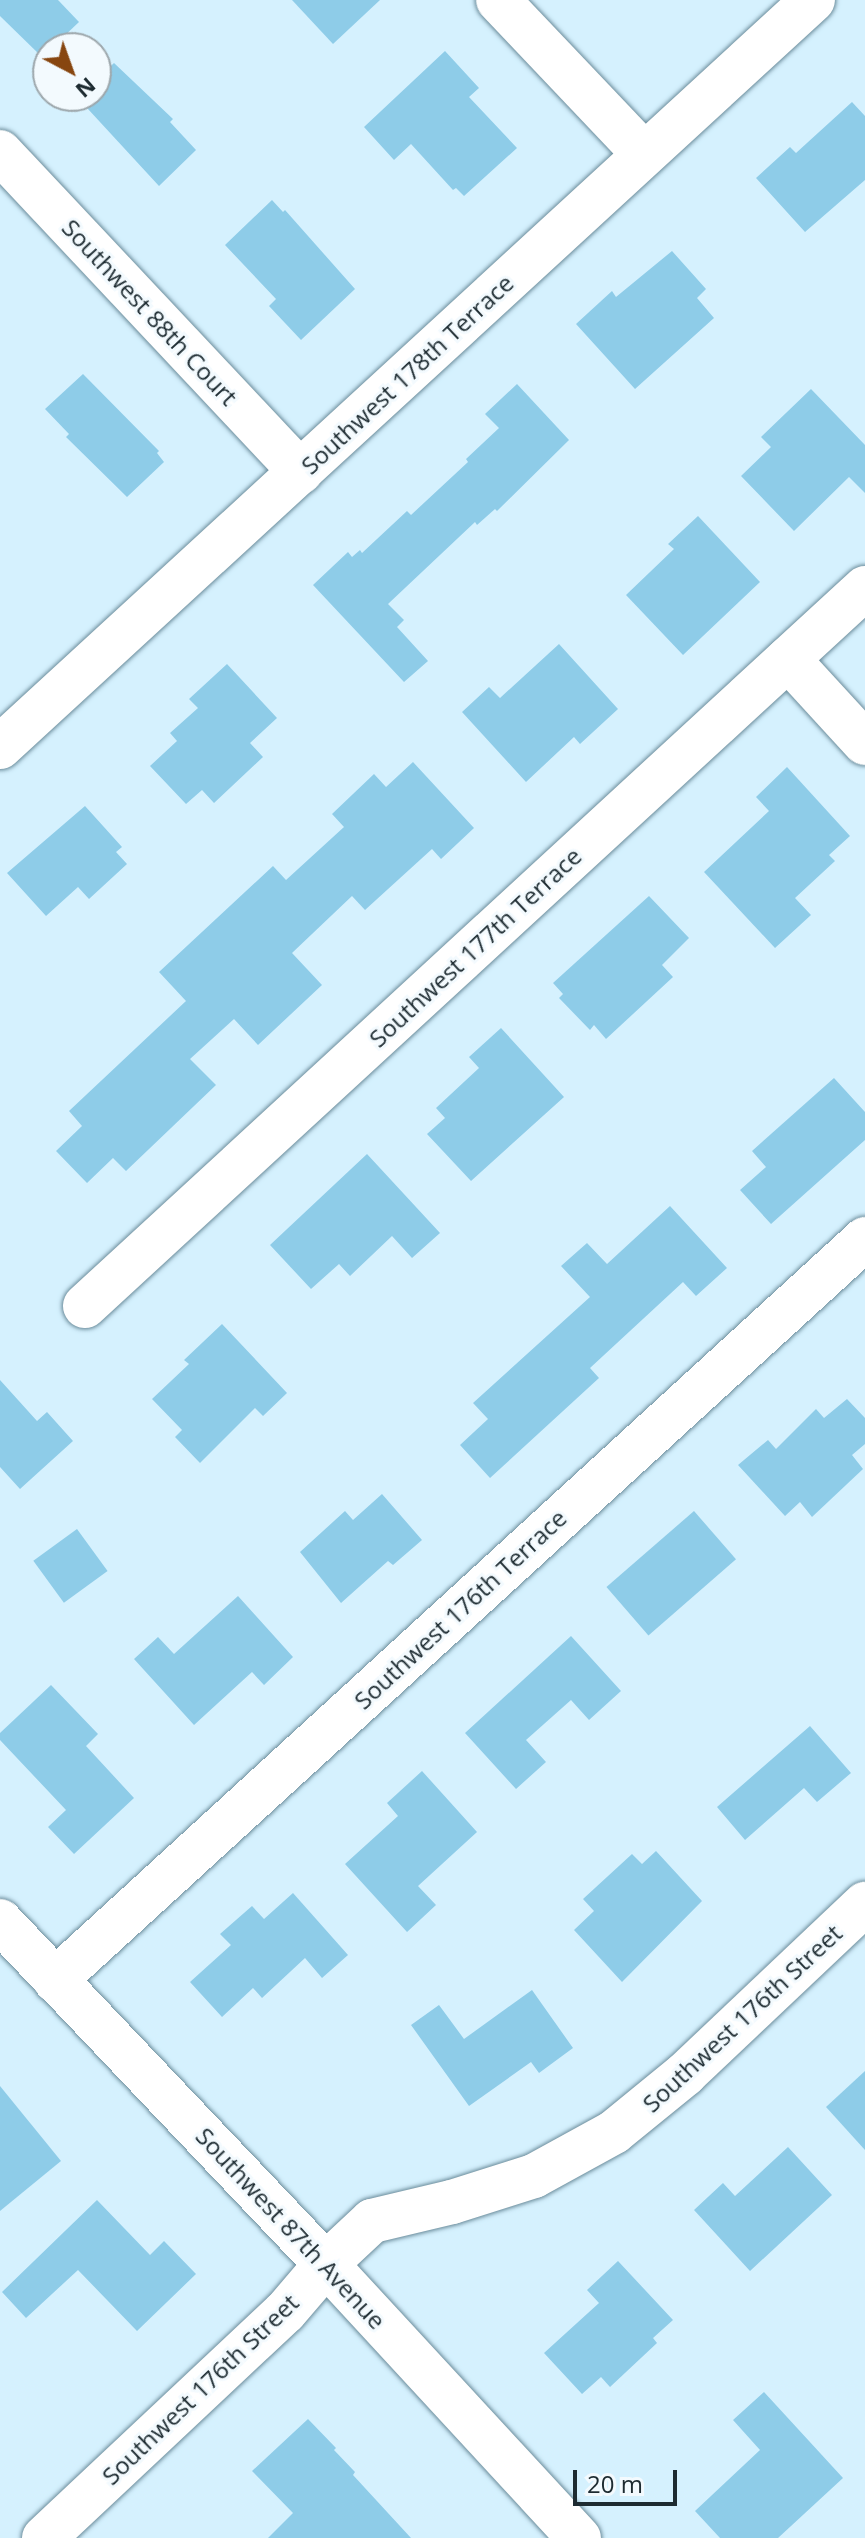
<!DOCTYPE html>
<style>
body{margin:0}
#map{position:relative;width:865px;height:2538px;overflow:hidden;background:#d5f1fe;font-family:"Open Sans",sans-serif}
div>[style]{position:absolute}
.building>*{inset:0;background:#8ecce8;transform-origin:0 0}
.roads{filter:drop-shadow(0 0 2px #6b8c9b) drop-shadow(0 0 2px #6b8c9b)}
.minor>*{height:44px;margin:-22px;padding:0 22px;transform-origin:22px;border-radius:22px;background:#fff}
span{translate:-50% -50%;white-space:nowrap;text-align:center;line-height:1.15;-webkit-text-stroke:6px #f3fafe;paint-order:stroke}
.street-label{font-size:24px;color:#1d2b31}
.north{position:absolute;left:32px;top:32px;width:80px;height:80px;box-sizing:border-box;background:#f3fafe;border:2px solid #9da7ac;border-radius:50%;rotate:139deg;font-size:22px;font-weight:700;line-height:32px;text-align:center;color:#1d2b31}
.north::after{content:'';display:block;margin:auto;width:28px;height:36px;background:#874610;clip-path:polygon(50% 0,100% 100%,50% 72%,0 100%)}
.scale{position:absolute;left:573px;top:2470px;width:104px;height:36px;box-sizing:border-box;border:4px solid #1d2b31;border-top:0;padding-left:10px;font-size:24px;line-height:28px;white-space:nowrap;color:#1d2b31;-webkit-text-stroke:6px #f3fafe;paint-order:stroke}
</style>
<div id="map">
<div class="building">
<i style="clip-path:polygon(0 0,58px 0,79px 22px,42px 57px,0 16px)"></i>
<i style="clip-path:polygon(292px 0,380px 0,333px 44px)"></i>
<i style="clip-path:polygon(445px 51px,479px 88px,469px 97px,517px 148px,464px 196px,456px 188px,453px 190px,411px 144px,394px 160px,364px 127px)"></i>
<i style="clip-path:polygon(114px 63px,173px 119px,170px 122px,196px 150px,159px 186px,76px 96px,96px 96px,96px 80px)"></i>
<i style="clip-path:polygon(852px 102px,865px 116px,865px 180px,805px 232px,756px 178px,790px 147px,796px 153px)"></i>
<i style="clip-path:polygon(272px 200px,283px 212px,285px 210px,355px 289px,301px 340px,269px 306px,276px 299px,225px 245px)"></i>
<i style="clip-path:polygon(672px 251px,706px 289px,697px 298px,714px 318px,635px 389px,576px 324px,612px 291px,616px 297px)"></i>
<i style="clip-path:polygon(83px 374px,159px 451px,157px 453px,164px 462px,127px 497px,66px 437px,69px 434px,45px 409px)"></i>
<i style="clip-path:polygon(517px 384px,569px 440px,497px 511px,495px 509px,477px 525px,475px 522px,388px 604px,404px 620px,397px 627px,428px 661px,404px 682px,313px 585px,348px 552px,352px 557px,360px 550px,362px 553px,407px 511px,411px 515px,468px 462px,466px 459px,499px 428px,485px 414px)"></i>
<i style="clip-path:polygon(811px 389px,865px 445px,865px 493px,849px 477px,794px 531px,741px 476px,771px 447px,761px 437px)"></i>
<i style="clip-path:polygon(698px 516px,760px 582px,683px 655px,626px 595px,674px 549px,668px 544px)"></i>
<i style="clip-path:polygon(559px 644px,618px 709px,580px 744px,574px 737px,526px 782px,462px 712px,489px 687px,500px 698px)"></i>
<i style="clip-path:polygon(227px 664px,277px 718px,250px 743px,263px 757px,214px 803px,202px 790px,186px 804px,150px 766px,177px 741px,170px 733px,198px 708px,189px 699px)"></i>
<i style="clip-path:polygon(413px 762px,474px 828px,441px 859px,432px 849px,365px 910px,352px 896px,292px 953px,322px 985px,258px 1045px,234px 1019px,190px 1059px,216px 1085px,126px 1171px,113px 1158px,87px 1183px,56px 1151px,82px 1126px,69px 1111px,186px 1001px,159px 972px,273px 866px,286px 880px,344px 827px,332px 814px,374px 774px,386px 787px)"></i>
<i style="clip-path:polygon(787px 767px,850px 836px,829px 855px,835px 861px,795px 898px,811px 915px,775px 948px,704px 872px,769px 811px,756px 797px)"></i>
<i style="clip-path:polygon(85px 806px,122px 847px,116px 852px,127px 864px,89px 899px,78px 887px,46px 916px,7px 873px)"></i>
<i style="clip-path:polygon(649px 896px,689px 938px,662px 965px,673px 977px,606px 1039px,594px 1025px,590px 1030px,559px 998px,563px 994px,553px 983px)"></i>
<i style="clip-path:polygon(501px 1028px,564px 1097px,471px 1181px,427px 1134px,445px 1118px,436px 1108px,479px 1068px,469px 1057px)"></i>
<i style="clip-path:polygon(834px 1078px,865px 1112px,865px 1140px,771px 1224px,740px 1190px,766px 1167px,752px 1151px)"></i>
<i style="clip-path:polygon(367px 1154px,440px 1233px,412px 1258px,392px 1236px,350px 1276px,339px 1264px,311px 1289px,270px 1245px)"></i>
<i style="clip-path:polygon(670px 1206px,727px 1268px,696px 1296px,683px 1282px,590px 1368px,599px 1378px,490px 1478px,460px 1445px,488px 1419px,473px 1403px,590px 1297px,561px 1266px,587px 1243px,607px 1264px)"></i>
<i style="clip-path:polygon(222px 1324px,287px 1393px,263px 1416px,255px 1408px,200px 1463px,175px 1437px,182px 1430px,152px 1399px,189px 1364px,184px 1360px)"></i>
<i style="clip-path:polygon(0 1380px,37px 1421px,47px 1412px,73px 1441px,20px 1489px,0 1467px)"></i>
<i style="clip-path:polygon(847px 1399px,865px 1418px,865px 1444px,852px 1455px,863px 1469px,812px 1517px,800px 1502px,785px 1516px,738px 1465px,768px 1440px,776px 1449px,816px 1409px,824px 1418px)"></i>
<i style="clip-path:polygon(382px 1494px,422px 1540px,393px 1565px,388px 1561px,341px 1603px,300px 1552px,345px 1511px,353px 1520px)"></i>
<i style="left:694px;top:1511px;width:64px;height:116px;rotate:49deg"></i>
<i style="left:77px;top:1529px;width:52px;height:54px;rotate:54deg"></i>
<i style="clip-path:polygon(238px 1596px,293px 1657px,264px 1685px,252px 1672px,194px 1725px,134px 1659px,158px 1637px,174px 1654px)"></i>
<i style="clip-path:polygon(571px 1636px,621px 1691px,589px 1720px,571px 1700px,526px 1740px,546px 1762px,516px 1789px,465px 1733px)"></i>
<i style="clip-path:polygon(51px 1685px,98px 1734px,86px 1746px,134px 1798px,74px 1854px,48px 1827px,66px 1810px,0 1740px,0 1733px)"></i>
<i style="clip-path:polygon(810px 1726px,851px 1773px,817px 1802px,804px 1788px,745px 1840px,717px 1807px)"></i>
<i style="clip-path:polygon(422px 1771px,477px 1832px,418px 1886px,436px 1905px,407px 1932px,345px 1864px,398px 1816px,387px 1803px)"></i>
<i style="clip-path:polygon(656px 1851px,702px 1901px,622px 1982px,574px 1930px,594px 1911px,583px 1899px,632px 1854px,642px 1864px)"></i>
<i style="clip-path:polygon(293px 1893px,348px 1955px,322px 1978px,305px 1958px,262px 1998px,253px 1988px,222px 2017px,190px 1982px,231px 1945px,220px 1934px,252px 1906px,264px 1919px)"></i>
<i style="clip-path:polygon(532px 1990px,573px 2048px,539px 2073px,531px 2062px,469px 2106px,411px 2025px,439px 2005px,464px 2039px)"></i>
<i style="clip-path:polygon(865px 2071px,865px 2150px,826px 2107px)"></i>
<i style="clip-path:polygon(0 2086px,61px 2161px,0 2211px)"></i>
<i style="clip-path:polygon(788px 2147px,832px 2195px,750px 2271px,694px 2210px,723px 2183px,735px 2196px)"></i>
<i style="clip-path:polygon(97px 2200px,150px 2255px,164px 2241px,196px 2274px,137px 2331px,78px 2270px,26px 2318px,2px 2292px)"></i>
<i style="clip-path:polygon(618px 2261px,673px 2320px,653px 2338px,657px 2343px,610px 2387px,601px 2377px,582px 2394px,544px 2353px,599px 2303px,587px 2290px)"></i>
<i style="clip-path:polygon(764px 2392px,843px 2478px,778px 2538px,720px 2538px,695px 2511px,760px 2450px,733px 2420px)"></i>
<i style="clip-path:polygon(308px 2419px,336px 2448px,334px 2450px,355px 2472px,353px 2475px,411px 2538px,268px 2538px,293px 2513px,252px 2471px)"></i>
</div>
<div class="roads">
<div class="minor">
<i style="left:498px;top:0;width:212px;rotate:46.5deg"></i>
<i style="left:0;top:152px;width:439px;rotate:46.8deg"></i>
<i style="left:788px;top:659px;width:114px;rotate:47.5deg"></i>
<i style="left:0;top:747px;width:1104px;rotate:-42.58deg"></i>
<i style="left:85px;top:1306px;width:1060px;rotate:-42.63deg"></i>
<i style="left:0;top:1921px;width:473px;rotate:46.5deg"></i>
<i style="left:326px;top:2264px;width:373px;rotate:47.3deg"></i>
<i style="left:55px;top:1980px;width:1098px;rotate:-42.45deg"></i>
<i style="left:44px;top:2538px;width:330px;rotate:-43.2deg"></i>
<i style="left:285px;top:2312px;width:63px;rotate:-49.5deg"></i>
<i style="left:326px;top:2264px;width:63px;rotate:-43.1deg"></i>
<i style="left:372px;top:2221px;width:82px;rotate:-13.4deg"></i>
<i style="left:452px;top:2202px;width:86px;rotate:-17.6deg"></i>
<i style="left:534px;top:2176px;width:91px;rotate:-28.8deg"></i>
<i style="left:614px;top:2132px;width:92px;rotate:-39.2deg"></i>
<i style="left:685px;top:2074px;width:248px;rotate:-43.4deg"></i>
</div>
</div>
<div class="street-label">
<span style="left:150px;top:312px;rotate:47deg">Southwest 88th Court</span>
<span style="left:407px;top:374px;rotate:-43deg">Southwest 178th Terrace</span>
<span style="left:475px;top:947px;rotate:-43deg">Southwest 177th Terrace</span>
<span style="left:460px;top:1609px;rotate:-43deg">Southwest 176th Terrace</span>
<span style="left:742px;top:2018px;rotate:-43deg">Southwest 176th Street</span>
<span style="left:291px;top:2228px;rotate:47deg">Southwest 87th Avenue</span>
<span style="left:200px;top:2389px;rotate:-44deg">Southwest 176th Street</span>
</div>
<div class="north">N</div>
<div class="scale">20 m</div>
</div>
